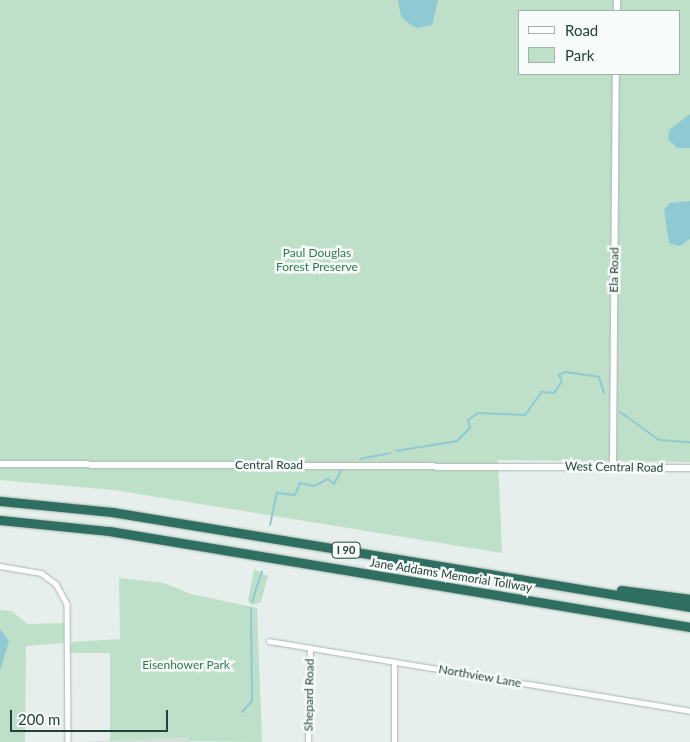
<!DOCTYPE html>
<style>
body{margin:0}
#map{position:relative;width:690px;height:742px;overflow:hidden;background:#e6efeb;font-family:Lato,sans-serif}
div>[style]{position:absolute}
.built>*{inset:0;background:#d4dfda}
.green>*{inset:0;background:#bfe0c8}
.water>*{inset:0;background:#8ec9d4}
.stream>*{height:2px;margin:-1px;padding:0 1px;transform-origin:1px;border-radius:1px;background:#8ec9d4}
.roads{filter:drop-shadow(0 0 1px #a8b8b2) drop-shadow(0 0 1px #a8b8b2)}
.minor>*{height:4.5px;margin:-2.25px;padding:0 2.25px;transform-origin:2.25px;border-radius:2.25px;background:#fff}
.tertiary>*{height:5.5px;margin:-2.75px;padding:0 2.75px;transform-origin:2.75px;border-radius:2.75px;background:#fff}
.motorway>*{height:9px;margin:-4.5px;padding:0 4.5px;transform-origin:4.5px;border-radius:4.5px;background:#2f6f62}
span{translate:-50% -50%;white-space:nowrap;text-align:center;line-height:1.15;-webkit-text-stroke:5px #f7fbf9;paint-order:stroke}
.shield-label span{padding:1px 4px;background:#f7fbf9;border:1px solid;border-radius:4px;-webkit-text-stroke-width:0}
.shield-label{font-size:11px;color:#24423a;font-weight:700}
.park-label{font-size:12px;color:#2d7a4b}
.street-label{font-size:12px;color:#24423a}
.legend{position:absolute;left:518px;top:10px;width:162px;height:65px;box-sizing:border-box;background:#f7fbf9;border:1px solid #a3b1ad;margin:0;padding:6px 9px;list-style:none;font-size:15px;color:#24423a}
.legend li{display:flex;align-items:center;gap:10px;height:25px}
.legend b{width:25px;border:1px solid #a3b1ad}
.scale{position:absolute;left:10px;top:710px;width:158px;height:22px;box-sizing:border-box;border:2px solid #24423a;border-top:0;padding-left:6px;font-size:15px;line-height:18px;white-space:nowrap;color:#24423a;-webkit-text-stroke:4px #f7fbf9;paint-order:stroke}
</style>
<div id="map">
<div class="built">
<i style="clip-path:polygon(188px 737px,190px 742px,80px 742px)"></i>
</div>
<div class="green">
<i style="clip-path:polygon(evenodd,0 0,690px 0,690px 462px,498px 460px,502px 553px,114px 490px,0 480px,0 0,519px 11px,679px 11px,679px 74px,519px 74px,519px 11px)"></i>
<i style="clip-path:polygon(254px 569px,268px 576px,261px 602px,253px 605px,248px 601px)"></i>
<i style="clip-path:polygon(119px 578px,164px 583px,191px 594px,257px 608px,262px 742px,188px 741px,188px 737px,110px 741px,110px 653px,69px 653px,72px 642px,120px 639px)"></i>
<i style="clip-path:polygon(0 610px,12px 611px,27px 624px,65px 623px,64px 643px,26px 646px,25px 742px,0 742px)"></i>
</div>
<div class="water">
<i style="clip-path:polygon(398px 0,438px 0,432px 25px,417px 28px,409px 24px,401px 16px)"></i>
<i style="clip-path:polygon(690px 114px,690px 148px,677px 148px,668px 139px,669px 130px)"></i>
<i style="clip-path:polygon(690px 201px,690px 239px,680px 246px,669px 243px,664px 209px,670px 203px)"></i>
<i style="clip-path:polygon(0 629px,9px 641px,0 671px)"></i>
</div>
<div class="stream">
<i style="left:620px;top:412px;width:48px;rotate:35.7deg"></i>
<i style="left:659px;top:440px;width:31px;rotate:4deg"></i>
<i style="left:396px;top:451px;width:62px;rotate:-9.3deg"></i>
<i style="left:457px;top:441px;width:18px;rotate:-45deg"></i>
<i style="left:470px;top:428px;width:8px;rotate:-104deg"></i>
<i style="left:468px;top:420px;width:12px;rotate:-35deg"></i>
<i style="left:478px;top:413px;width:47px;rotate:2.4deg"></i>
<i style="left:525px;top:415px;width:29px;rotate:-54deg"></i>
<i style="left:542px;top:392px;width:12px;rotate:5deg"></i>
<i style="left:554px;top:393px;width:14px;rotate:-56deg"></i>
<i style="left:562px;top:381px;width:7px;rotate:-117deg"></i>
<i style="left:559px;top:375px;width:7px;rotate:-27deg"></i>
<i style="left:565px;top:372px;width:34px;rotate:8deg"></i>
<i style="left:599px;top:377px;width:17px;rotate:73deg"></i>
<i style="left:360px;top:459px;width:31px;rotate:-11deg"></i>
<i style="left:270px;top:525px;width:33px;rotate:-78deg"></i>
<i style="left:277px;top:493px;width:18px;rotate:6deg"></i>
<i style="left:295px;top:495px;width:13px;rotate:-67deg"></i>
<i style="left:300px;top:483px;width:14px;rotate:12deg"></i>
<i style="left:314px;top:486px;width:16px;rotate:-27deg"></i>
<i style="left:328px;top:479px;width:8px;rotate:40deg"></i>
<i style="left:334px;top:484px;width:15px;rotate:-62deg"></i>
<i style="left:252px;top:602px;width:32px;rotate:-72deg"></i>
<i style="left:242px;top:712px;width:15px;rotate:-48deg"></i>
<i style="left:252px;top:701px;width:92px;rotate:-90.6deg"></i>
</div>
<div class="roads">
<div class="minor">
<i style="left:0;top:566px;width:42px;rotate:9.7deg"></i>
<i style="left:41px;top:573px;width:19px;rotate:36deg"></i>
<i style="left:56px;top:584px;width:23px;rotate:61deg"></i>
<i style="left:67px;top:604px;width:138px;rotate:89.6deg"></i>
<i style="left:269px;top:641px;width:427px;rotate:9.4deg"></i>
<i style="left:308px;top:742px;width:94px;rotate:-88.8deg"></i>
<i style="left:394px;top:742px;width:80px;rotate:-90deg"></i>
</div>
<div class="tertiary">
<i style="left:617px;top:11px;width:11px;rotate:-90deg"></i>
<i style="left:0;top:464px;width:690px;rotate:0.33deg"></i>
<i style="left:613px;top:467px;width:393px;rotate:-89.6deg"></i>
</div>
<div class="motorway">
<i style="left:0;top:501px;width:113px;rotate:5.6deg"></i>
<i style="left:112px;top:512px;width:586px;rotate:9.33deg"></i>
<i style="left:0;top:520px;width:110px;rotate:5.8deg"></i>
<i style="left:109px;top:531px;width:589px;rotate:9.38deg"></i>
<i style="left:621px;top:590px;width:70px;rotate:7.4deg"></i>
</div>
</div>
<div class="shield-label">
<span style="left:346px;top:550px">I 90</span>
</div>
<div class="park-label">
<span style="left:317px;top:260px">Paul Douglas<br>Forest Preserve</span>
<span style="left:186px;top:665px">Eisenhower Park</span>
</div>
<div class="street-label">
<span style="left:614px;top:270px;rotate:-89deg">Ela Road</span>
<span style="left:269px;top:465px">Central Road</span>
<span style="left:614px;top:467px;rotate:1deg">West Central Road</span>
<span style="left:451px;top:575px;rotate:9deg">Jane Addams Memorial Tollway</span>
<span style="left:480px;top:676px;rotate:10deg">Northview Lane</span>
<span style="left:309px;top:695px;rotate:-89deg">Shepard Road</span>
</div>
<ul class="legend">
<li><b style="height:6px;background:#fff"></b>Road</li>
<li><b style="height:14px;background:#bfe0c8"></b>Park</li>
</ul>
<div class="scale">200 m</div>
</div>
